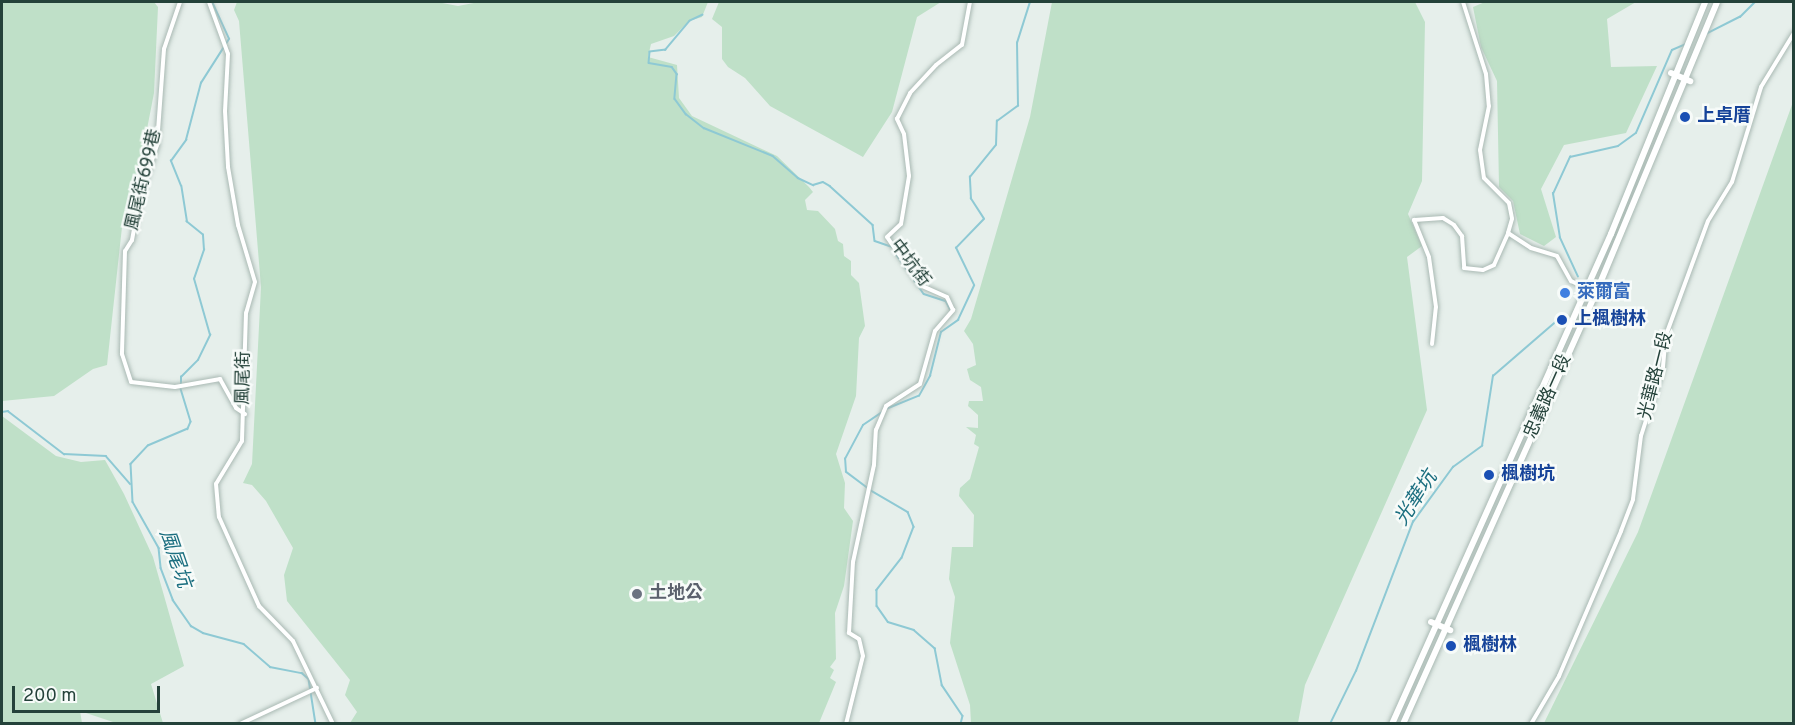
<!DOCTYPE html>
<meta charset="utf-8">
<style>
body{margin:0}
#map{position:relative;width:1795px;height:725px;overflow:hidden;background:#e6efeb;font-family:Overpass,"Noto Sans TC",sans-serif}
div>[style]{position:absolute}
.green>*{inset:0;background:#bfe0c8}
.stream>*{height:1.5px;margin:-0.75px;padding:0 0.75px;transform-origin:0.75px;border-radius:0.75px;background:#8ec9d4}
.roads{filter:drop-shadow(0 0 2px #a8b8b2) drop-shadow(0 0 2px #a8b8b2)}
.minor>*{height:4px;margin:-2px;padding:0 2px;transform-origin:2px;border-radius:2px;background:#fff}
.secondary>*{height:6px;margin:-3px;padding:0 3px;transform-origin:3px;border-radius:3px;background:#fff}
.dots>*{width:16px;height:16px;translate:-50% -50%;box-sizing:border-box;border:3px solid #f7fbf9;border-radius:50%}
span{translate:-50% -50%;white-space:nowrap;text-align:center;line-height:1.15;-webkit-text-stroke:5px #f7fbf9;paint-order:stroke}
.transit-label{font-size:18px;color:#164399;font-weight:700}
.left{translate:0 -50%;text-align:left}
.street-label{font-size:18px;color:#24423a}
.shop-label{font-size:18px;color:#366cbe;font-weight:700}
.worship-label{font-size:18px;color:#5b616d;font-weight:700}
.water-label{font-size:20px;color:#1c6f80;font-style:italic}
.frame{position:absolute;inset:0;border:3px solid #24423a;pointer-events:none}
.scale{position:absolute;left:12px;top:686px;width:148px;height:27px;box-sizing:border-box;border:3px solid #24423a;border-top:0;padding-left:8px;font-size:18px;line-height:21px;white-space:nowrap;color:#24423a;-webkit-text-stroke:4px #f7fbf9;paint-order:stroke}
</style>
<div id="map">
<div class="green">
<i style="clip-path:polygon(2px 2px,154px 2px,158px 7px,154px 93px,135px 191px,122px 227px,107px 365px,93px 369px,54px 396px,2px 401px)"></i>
<i style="clip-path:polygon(237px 2px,437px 2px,458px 6px,479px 2px,708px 2px,702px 17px,689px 21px,674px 36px,651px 44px,648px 57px,677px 65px,679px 98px,692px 116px,777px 156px,809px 187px,813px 192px,805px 200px,807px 210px,818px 211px,835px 229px,838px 241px,843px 244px,844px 256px,851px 261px,851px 275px,859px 283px,865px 326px,859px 338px,856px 396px,836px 454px,845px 483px,844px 508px,853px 521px,844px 586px,835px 613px,836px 659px,830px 667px,834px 670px,830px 678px,836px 682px,819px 723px,350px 723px,357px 712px,345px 695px,350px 680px,287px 601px,284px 575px,293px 548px,266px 501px,252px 485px,243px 483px,252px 464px,261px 287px,239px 21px,234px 10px)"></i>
<i style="clip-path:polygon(719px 2px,941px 2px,917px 17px,892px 112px,863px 157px,770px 106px,745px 78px,728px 67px,722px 59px,722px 27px,712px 19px)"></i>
<i style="clip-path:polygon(1052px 2px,1415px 2px,1425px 22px,1422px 181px,1408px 214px,1422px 246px,1407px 257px,1427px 410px,1305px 685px,1298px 723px,971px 723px,970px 705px,950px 643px,955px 597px,949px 579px,952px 547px,973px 547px,974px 515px,959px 496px,960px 488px,970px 479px,979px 447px,974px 444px,976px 435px,966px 427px,978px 428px,978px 415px,968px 406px,969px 401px,983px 401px,981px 387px,970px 380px,967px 369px,976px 365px,973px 344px,964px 331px,971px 319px,1030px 117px)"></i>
<i style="clip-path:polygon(1485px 2px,1636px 2px,1607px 19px,1611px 67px,1657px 66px,1626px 133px,1564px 145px,1541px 189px,1556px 237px,1544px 246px,1520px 234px,1513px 201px,1499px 187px,1497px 81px,1481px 47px,1473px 7px)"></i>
<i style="clip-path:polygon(1793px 102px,1793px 723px,1544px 723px,1638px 532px)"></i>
<i style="clip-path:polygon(2px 416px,56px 456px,81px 462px,105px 460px,124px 494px,153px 557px,184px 666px,151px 684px,163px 723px,116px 723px,80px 711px,82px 723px,2px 723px)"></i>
</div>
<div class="stream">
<i style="left:703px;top:15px;width:14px;rotate:155deg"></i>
<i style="left:690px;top:21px;width:38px;rotate:130deg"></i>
<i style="left:666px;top:50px;width:16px;rotate:173deg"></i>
<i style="left:650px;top:52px;width:11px;rotate:95deg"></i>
<i style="left:649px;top:63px;width:23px;rotate:10deg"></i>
<i style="left:672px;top:67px;width:9px;rotate:54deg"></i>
<i style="left:677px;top:74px;width:25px;rotate:95deg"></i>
<i style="left:675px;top:99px;width:19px;rotate:54deg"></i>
<i style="left:686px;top:114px;width:23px;rotate:38deg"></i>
<i style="left:704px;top:128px;width:74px;rotate:22.1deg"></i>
<i style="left:773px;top:156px;width:33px;rotate:41deg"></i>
<i style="left:798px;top:178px;width:17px;rotate:25deg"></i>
<i style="left:813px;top:185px;width:10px;rotate:-17deg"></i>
<i style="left:823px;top:182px;width:8px;rotate:30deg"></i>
<i style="left:830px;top:186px;width:58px;rotate:42.2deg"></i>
<i style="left:873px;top:225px;width:16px;rotate:83deg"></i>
<i style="left:875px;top:241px;width:18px;rotate:19deg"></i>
<i style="left:1706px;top:34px;width:38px;rotate:-27deg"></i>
<i style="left:1740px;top:17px;width:21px;rotate:-45deg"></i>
<i style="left:894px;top:251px;width:52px;rotate:55.1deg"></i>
<i style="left:924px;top:294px;width:23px;rotate:18deg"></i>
<i style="left:946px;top:301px;width:9px;rotate:63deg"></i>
<i style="left:1578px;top:277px;width:43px;rotate:-114.8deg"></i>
<i style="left:1560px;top:238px;width:45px;rotate:-99deg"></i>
<i style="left:1553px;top:194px;width:41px;rotate:-65.3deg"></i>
<i style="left:1570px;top:157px;width:49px;rotate:-12.9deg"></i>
<i style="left:1618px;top:146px;width:22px;rotate:-36deg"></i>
<i style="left:1636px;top:133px;width:90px;rotate:-66.6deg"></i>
<i style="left:1672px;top:50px;width:15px;rotate:-23deg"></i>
<i style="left:181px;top:384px;width:7px;rotate:-90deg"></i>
<i style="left:181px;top:377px;width:24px;rotate:-45deg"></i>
<i style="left:198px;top:360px;width:28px;rotate:-64deg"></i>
<i style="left:210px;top:335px;width:58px;rotate:-105.9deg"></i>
<i style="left:194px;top:279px;width:31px;rotate:-71deg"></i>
<i style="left:204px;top:250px;width:15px;rotate:-94deg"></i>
<i style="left:203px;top:235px;width:21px;rotate:-141deg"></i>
<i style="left:187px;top:222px;width:36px;rotate:-99deg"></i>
<i style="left:181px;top:186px;width:27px;rotate:-112deg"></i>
<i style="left:171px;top:161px;width:26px;rotate:-54deg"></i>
<i style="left:186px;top:140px;width:59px;rotate:-75.3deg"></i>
<i style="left:201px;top:83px;width:52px;rotate:-57.5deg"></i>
<i style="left:229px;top:39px;width:41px;rotate:-114.7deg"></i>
<i style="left:181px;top:389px;width:34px;rotate:73deg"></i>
<i style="left:191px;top:422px;width:8px;rotate:113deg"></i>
<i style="left:188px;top:429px;width:43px;rotate:157deg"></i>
<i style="left:148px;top:446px;width:25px;rotate:133deg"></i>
<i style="left:131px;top:464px;width:38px;rotate:87deg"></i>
<i style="left:133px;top:502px;width:53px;rotate:60.5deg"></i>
<i style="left:159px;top:548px;width:20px;rotate:84deg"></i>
<i style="left:161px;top:568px;width:34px;rotate:69deg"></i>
<i style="left:173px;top:600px;width:32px;rotate:55deg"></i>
<i style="left:191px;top:626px;width:14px;rotate:30deg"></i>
<i style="left:203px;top:633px;width:42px;rotate:15deg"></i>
<i style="left:244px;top:644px;width:35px;rotate:41deg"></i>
<i style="left:270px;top:667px;width:33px;rotate:11deg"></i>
<i style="left:302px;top:673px;width:9px;rotate:41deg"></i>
<i style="left:309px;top:679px;width:46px;rotate:81.2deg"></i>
<i style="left:886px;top:409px;width:35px;rotate:-22deg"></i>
<i style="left:919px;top:396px;width:23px;rotate:-61deg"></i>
<i style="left:930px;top:376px;width:45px;rotate:-76deg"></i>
<i style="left:941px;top:332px;width:21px;rotate:-35deg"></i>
<i style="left:958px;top:320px;width:38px;rotate:-65deg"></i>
<i style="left:974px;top:285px;width:41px;rotate:-115.9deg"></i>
<i style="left:956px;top:248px;width:40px;rotate:-46deg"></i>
<i style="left:984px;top:219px;width:24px;rotate:-123deg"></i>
<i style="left:971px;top:199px;width:22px;rotate:-93deg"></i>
<i style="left:970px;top:177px;width:41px;rotate:-50.9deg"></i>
<i style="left:996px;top:145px;width:24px;rotate:-88deg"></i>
<i style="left:997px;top:121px;width:26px;rotate:-36deg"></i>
<i style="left:1018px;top:106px;width:63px;rotate:-90.9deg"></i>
<i style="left:1017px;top:43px;width:43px;rotate:-72.4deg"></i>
<i style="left:2px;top:412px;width:6px;rotate:-9deg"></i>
<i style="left:8px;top:411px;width:71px;rotate:37.5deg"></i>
<i style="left:64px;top:454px;width:42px;rotate:2.7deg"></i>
<i style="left:106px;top:456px;width:37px;rotate:49deg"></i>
<i style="left:867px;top:488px;width:26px;rotate:-143deg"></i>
<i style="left:846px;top:472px;width:13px;rotate:-94deg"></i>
<i style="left:845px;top:459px;width:38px;rotate:-62deg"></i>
<i style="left:863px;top:425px;width:23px;rotate:-34deg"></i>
<i style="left:870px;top:490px;width:44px;rotate:30.1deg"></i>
<i style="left:908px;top:512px;width:16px;rotate:68deg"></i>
<i style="left:914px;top:527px;width:33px;rotate:111deg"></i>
<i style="left:902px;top:558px;width:41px;rotate:128deg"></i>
<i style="left:877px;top:590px;width:16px;rotate:90deg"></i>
<i style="left:877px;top:606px;width:19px;rotate:55deg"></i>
<i style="left:888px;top:622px;width:27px;rotate:17deg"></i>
<i style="left:914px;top:630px;width:28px;rotate:41deg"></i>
<i style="left:935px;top:648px;width:38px;rotate:79deg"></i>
<i style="left:942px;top:685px;width:37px;rotate:56deg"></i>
<i style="left:963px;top:716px;width:8px;rotate:104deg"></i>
<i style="left:1330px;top:724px;width:59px;rotate:-63.9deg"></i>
<i style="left:1356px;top:671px;width:160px;rotate:-69.1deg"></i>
<i style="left:1413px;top:522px;width:68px;rotate:-54deg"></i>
<i style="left:1453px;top:467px;width:36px;rotate:-36deg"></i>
<i style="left:1482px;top:446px;width:71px;rotate:-81.1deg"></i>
<i style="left:1493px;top:376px;width:87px;rotate:-40.8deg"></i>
</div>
<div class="roads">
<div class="minor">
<i style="left:180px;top:2px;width:50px;rotate:108.8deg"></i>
<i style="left:164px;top:49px;width:96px;rotate:94.2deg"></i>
<i style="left:157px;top:145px;width:54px;rotate:108.4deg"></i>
<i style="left:140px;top:196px;width:45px;rotate:100.3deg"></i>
<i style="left:132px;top:240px;width:13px;rotate:122deg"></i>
<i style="left:125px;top:251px;width:103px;rotate:91.7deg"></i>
<i style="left:122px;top:354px;width:29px;rotate:72deg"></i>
<i style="left:131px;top:382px;width:44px;rotate:6.5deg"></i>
<i style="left:175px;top:387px;width:46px;rotate:-10.1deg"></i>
<i style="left:220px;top:379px;width:33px;rotate:61deg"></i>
<i style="left:236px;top:408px;width:11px;rotate:34deg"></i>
<i style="left:209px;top:2px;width:55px;rotate:69.9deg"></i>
<i style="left:228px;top:54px;width:57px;rotate:93deg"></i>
<i style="left:225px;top:111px;width:56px;rotate:86.9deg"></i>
<i style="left:228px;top:167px;width:59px;rotate:80.2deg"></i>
<i style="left:238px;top:225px;width:59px;rotate:73.4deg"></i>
<i style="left:255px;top:282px;width:32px;rotate:106deg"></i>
<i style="left:246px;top:313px;width:128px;rotate:91.8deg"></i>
<i style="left:242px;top:441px;width:50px;rotate:121.2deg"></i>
<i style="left:216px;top:484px;width:33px;rotate:85deg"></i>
<i style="left:219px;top:517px;width:98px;rotate:65.8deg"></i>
<i style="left:259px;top:606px;width:49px;rotate:45.8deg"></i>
<i style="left:293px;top:641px;width:92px;rotate:64.3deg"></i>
<i style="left:1463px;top:2px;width:76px;rotate:72.3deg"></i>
<i style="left:1486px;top:74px;width:32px;rotate:85deg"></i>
<i style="left:1489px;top:106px;width:45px;rotate:101.6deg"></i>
<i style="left:1480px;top:150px;width:28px;rotate:82deg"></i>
<i style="left:1484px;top:178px;width:35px;rotate:45deg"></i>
<i style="left:1509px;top:203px;width:16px;rotate:79deg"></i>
<i style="left:1512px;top:219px;width:15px;rotate:106deg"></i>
<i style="left:1432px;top:344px;width:37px;rotate:-84deg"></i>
<i style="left:1436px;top:307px;width:50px;rotate:-98deg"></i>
<i style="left:1429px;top:257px;width:40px;rotate:-112deg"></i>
<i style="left:1414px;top:220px;width:29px;rotate:-4deg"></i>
<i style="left:1443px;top:218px;width:13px;rotate:32deg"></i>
<i style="left:1454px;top:225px;width:14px;rotate:54deg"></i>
<i style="left:1462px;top:236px;width:32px;rotate:86deg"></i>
<i style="left:1464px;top:268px;width:19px;rotate:6deg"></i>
<i style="left:1483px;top:270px;width:12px;rotate:-24deg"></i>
<i style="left:1494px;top:265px;width:35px;rotate:-66deg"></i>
<i style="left:1508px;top:233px;width:27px;rotate:33deg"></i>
<i style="left:1531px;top:248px;width:27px;rotate:17deg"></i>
<i style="left:1557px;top:256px;width:29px;rotate:61deg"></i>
<i style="left:1571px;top:281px;width:33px;rotate:25deg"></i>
<i style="left:240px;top:724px;width:85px;rotate:-25.1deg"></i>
<i style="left:846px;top:724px;width:70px;rotate:-76deg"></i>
<i style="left:863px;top:656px;width:17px;rotate:-103deg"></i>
<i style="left:859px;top:639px;width:12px;rotate:-149deg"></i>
<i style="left:849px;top:633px;width:71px;rotate:-86.8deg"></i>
<i style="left:853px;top:562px;width:99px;rotate:-77.8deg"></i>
<i style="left:874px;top:465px;width:35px;rotate:-87deg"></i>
<i style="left:876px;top:430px;width:26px;rotate:-67deg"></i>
<i style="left:886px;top:406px;width:40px;rotate:-32.9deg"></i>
<i style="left:920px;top:384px;width:55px;rotate:-74.2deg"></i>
<i style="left:935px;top:331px;width:28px;rotate:-49deg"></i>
<i style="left:953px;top:310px;width:14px;rotate:-115deg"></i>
<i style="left:947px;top:297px;width:30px;rotate:-156deg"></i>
<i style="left:920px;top:285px;width:58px;rotate:-124.5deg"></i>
<i style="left:887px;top:237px;width:19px;rotate:-43deg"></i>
<i style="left:901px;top:224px;width:49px;rotate:-80.5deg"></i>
<i style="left:909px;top:176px;width:42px;rotate:-96.8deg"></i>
<i style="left:904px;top:134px;width:17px;rotate:-115deg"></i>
<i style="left:897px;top:119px;width:29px;rotate:-63deg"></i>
<i style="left:910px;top:93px;width:38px;rotate:-47deg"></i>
<i style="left:936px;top:65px;width:33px;rotate:-38deg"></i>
<i style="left:962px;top:45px;width:44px;rotate:-79.5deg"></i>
<i style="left:1531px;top:724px;width:56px;rotate:-59.7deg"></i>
<i style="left:1559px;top:676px;width:158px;rotate:-66.8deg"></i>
<i style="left:1621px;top:531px;width:34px;rotate:-69deg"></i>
<i style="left:1633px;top:499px;width:64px;rotate:-82.8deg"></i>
<i style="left:1641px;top:436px;width:72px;rotate:-72.3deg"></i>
<i style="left:1663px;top:367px;width:32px;rotate:-85deg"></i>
<i style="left:1666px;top:335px;width:121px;rotate:-69.8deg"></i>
<i style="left:1708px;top:221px;width:46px;rotate:-58.4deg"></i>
<i style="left:1732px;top:182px;width:99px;rotate:-73deg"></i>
<i style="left:1761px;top:87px;width:63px;rotate:-58.6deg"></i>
</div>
<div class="secondary">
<i style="left:1671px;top:73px;width:21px;rotate:23deg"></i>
<i style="left:1431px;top:622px;width:21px;rotate:23deg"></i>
<i style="left:1392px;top:724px;width:537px;rotate:-65.92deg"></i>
<i style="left:1611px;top:234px;width:250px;rotate:-67.9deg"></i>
<i style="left:1403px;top:724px;width:472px;rotate:-65.9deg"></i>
<i style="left:1596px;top:293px;width:315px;rotate:-67.4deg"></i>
</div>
</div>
<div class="dots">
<i style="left:1685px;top:117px;background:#1a4fb4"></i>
<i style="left:1565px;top:293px;background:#3f7fe0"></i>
<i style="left:1562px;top:320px;background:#1a4fb4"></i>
<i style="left:1489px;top:475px;background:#1a4fb4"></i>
<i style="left:637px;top:594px;background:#6b7280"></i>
<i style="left:1451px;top:646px;background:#1a4fb4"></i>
</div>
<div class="transit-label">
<span class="left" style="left:1697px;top:117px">上卓厝</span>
<span class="left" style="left:1574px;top:320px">上楓樹林</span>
<span class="left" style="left:1501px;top:475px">楓樹坑</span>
<span class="left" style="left:1463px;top:646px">楓樹林</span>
</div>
<div class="street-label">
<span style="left:145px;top:180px;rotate:-77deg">風尾街699巷</span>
<span style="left:909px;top:264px;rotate:53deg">中坑街</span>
<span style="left:1657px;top:376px;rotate:-76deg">光華路一段</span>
<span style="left:245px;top:378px;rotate:-89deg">風尾街</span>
<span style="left:1549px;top:397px;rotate:-66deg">忠義路一段</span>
</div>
<div class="shop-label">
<span class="left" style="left:1577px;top:293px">萊爾富</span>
</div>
<div class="worship-label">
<span class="left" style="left:649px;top:594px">土地公</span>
</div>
<div class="water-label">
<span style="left:1417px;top:499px;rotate:-57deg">光華坑</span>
<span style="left:174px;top:559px;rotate:71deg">風尾坑</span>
</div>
<div class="frame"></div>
<div class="scale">200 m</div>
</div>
